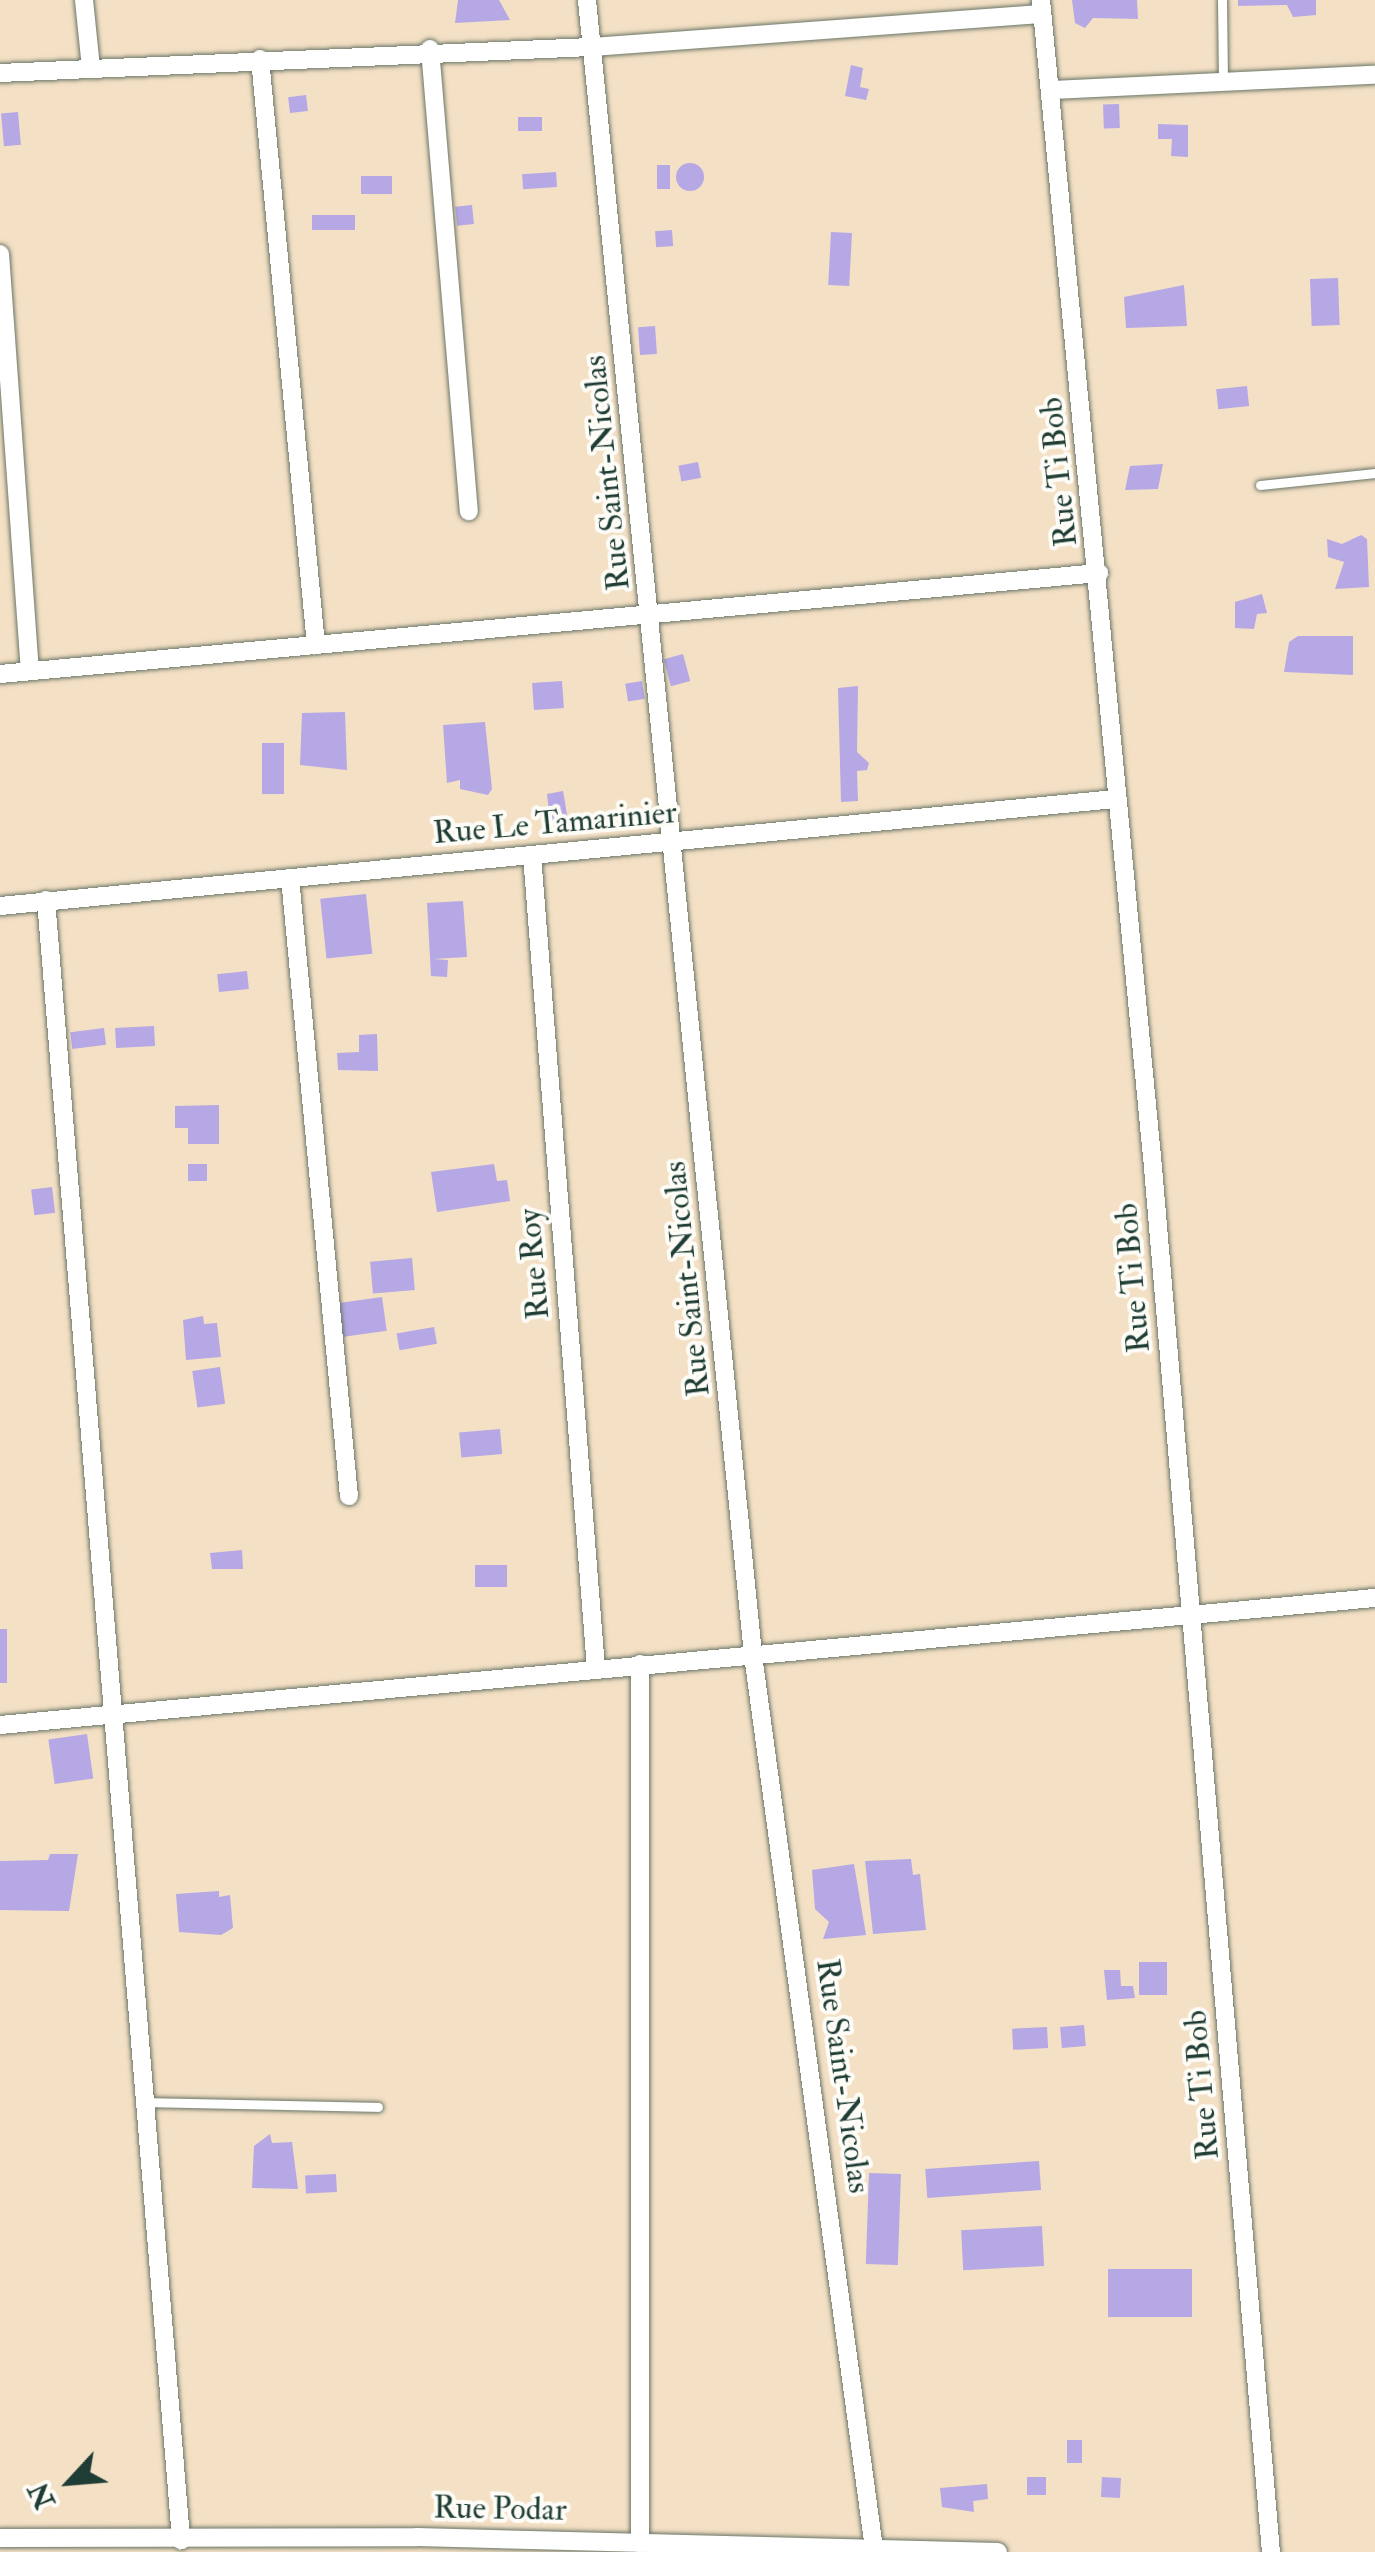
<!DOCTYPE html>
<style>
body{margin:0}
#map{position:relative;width:1375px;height:2552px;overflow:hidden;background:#f4e0c5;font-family:"IM FELL Double Pica",serif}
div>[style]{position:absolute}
.building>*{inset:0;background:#b5a8e5;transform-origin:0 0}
.round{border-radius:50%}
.roads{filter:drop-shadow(0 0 2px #6a7667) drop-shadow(0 0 2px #6a7667)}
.lane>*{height:9px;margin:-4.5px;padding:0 4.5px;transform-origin:4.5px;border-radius:4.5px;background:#fff}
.street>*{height:18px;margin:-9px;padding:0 9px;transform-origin:9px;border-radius:9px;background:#fff}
span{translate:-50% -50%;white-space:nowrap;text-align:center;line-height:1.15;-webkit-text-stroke:8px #fdfcf7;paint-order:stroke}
.street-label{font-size:32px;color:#1f3d34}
.north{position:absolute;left:20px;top:2432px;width:100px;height:100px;-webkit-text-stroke:8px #fdfcf7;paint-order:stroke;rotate:244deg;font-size:28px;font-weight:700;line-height:40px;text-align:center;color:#1f3d34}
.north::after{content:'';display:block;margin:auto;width:35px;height:45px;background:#1f3d34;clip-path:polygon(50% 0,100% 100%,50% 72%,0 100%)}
</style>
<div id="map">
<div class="building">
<i style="clip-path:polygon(458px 0,499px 0,510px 20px,455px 23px)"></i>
<i style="clip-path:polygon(1072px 0,1137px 0,1138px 19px,1093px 18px,1085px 28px,1075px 23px)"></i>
<i style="clip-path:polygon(1238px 0,1316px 0,1316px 15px,1293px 17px,1287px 5px,1238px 6px)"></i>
<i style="clip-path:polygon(851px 65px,863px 68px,860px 87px,869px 89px,866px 100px,845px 96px)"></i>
<i style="left:306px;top:95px;width:16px;height:18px;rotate:83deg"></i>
<i style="left:1119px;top:104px;width:24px;height:16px;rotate:88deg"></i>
<i style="left:18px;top:112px;width:33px;height:17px;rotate:85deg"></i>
<i style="left:542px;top:117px;width:14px;height:24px;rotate:90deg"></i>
<i style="clip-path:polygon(1158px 124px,1188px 125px,1188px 157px,1171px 156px,1172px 139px,1158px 139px)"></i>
<i class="round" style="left:676px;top:163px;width:28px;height:28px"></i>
<i style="left:657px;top:165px;width:13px;height:24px"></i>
<i style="left:556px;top:172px;width:15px;height:34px;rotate:86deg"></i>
<i style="left:392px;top:176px;width:18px;height:31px;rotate:90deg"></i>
<i style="left:472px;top:205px;width:19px;height:17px;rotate:84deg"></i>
<i style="left:355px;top:215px;width:15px;height:43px;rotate:90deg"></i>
<i style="left:672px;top:230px;width:16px;height:17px;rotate:86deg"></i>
<i style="left:831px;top:232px;width:21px;height:53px;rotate:3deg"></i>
<i style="left:1338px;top:278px;width:47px;height:28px;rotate:88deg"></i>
<i style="clip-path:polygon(1184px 285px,1187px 326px,1126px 328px,1124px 297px)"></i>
<i style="left:655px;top:326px;width:28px;height:17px;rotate:86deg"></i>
<i style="left:1247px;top:386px;width:20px;height:31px;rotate:84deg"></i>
<i style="left:698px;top:462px;width:16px;height:20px;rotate:79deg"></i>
<i style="clip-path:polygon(1163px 464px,1158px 489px,1125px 490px,1130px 466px)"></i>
<i style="clip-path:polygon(1361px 535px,1367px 539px,1369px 587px,1335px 589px,1344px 562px,1328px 557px,1327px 539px,1342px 544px)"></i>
<i style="clip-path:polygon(1262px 594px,1267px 613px,1257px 614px,1254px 629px,1235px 628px,1235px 602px)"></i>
<i style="clip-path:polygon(1298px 636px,1353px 636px,1353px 675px,1284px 672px,1289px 642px)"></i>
<i style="left:683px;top:654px;width:28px;height:20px;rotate:75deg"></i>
<i style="left:562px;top:681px;width:27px;height:30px;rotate:86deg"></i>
<i style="left:642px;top:681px;width:18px;height:17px;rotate:81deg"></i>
<i style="clip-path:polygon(858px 686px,857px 752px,869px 763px,867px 770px,857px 771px,858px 801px,841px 802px,838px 688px)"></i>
<i style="clip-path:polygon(345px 712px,347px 770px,300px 765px,302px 713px)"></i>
<i style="clip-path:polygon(485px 722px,492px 789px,488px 795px,460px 789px,460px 780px,447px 783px,443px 725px)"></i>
<i style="left:262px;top:743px;width:22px;height:51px"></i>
<i style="clip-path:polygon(563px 791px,568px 820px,550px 821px,547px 794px)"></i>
<i style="left:366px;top:894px;width:60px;height:46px;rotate:84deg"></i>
<i style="clip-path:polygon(463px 901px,467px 957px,433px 959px,448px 960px,447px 977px,431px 976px,427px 903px)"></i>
<i style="left:247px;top:971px;width:18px;height:30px;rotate:84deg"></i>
<i style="left:154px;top:1026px;width:20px;height:39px;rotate:87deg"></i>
<i style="left:104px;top:1028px;width:17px;height:34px;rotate:83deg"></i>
<i style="clip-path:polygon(377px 1034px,378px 1071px,338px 1070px,337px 1053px,359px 1052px,359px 1035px)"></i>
<i style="clip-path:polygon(219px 1105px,219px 1144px,188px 1144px,188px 1128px,175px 1128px,175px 1106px)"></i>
<i style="left:188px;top:1164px;width:19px;height:17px"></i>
<i style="clip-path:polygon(494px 1164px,497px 1181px,507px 1180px,510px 1201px,437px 1212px,431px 1172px)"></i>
<i style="left:52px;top:1187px;width:26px;height:21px;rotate:83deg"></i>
<i style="left:412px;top:1258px;width:32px;height:42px;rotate:85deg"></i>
<i style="left:382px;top:1297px;width:34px;height:49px;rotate:82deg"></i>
<i style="clip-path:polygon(203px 1316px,204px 1324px,217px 1323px,221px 1357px,186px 1360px,183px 1320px)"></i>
<i style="left:434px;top:1327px;width:17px;height:38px;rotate:80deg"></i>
<i style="left:220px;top:1367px;width:37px;height:28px;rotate:82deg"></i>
<i style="left:500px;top:1429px;width:25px;height:41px;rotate:85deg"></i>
<i style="clip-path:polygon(242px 1550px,243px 1569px,212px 1569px,210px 1553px)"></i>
<i style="left:507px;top:1565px;width:22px;height:32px;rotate:90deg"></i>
<i style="left:0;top:1629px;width:7px;height:54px"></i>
<i style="left:87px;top:1734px;width:45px;height:39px;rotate:82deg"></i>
<i style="clip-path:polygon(50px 1854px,78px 1854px,69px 1911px,0 1910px,0 1861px,48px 1860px)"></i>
<i style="clip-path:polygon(911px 1859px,913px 1875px,920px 1874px,926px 1930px,873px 1934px,865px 1861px)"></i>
<i style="clip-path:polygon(854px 1864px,866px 1935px,823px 1939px,829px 1922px,815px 1909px,812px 1870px)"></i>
<i style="clip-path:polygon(219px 1891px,219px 1897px,230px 1895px,233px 1928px,221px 1935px,179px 1932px,176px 1894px)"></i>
<i style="left:1139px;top:1962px;width:28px;height:33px"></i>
<i style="clip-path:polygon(1104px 1970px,1120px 1970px,1121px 1986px,1133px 1986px,1135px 1998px,1107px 2000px)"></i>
<i style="left:1084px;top:2025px;width:21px;height:24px;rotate:85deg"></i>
<i style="left:1047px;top:2027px;width:21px;height:35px;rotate:87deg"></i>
<i style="clip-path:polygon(270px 2134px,272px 2143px,292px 2142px,298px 2189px,252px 2188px,254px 2146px)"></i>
<i style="left:1039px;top:2161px;width:29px;height:114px;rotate:86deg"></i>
<i style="left:869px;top:2173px;width:32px;height:91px;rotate:2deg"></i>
<i style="left:336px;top:2174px;width:18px;height:31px;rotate:87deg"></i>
<i style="left:1042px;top:2226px;width:40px;height:81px;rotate:87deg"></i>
<i style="left:1192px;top:2269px;width:48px;height:84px;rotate:90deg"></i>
<i style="left:1067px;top:2440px;width:15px;height:23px"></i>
<i style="left:1027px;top:2477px;width:19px;height:18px"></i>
<i style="left:1102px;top:2477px;width:19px;height:20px;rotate:3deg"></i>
<i style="clip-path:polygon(987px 2484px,988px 2499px,973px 2501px,974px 2512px,942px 2507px,940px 2488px)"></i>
</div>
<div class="roads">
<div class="lane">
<i style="left:1222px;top:0;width:78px;rotate:89.3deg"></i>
<i style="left:1260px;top:485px;width:116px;rotate:-6deg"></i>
<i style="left:146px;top:2102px;width:232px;rotate:1.2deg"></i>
</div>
<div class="street">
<i style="left:84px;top:0;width:68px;rotate:84.1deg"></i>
<i style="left:587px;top:0;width:1663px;rotate:84.27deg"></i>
<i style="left:753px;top:1655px;width:902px;rotate:82.29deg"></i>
<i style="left:1041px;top:0;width:1161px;rotate:84.52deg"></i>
<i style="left:1152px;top:1156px;width:1401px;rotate:85.13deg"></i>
<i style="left:430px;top:49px;width:464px;rotate:85.2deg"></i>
<i style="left:260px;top:59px;width:589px;rotate:84.54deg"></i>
<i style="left:0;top:73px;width:592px;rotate:-2.52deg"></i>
<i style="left:591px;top:47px;width:452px;rotate:-4.2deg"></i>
<i style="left:1051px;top:90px;width:324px;rotate:-2.7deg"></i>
<i style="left:0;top:254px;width:418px;rotate:85.9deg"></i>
<i style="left:0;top:674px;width:1104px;rotate:-5.25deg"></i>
<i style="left:532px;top:855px;width:816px;rotate:85.5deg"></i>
<i style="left:290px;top:878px;width:621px;rotate:84.55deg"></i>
<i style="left:46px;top:900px;width:1646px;rotate:85.29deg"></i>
<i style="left:0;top:906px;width:1120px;rotate:-5.48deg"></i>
<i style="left:0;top:1725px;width:1381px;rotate:-5.28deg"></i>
<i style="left:0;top:2538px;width:417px;rotate:-0.1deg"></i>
<i style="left:417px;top:2537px;width:581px;rotate:1.48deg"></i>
<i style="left:640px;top:2543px;width:879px;rotate:-90deg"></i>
</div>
</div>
<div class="street-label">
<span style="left:1059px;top:472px;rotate:-96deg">Rue Ti Bob</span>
<span style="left:607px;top:473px;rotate:-96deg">Rue Saint-Nicolas</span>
<span style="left:555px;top:823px;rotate:-5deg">Rue Le Tamarinier</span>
<span style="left:534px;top:1264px;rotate:-95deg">Rue Roy</span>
<span style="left:1133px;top:1278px;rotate:-95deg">Rue Ti Bob</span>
<span style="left:687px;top:1279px;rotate:-96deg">Rue Saint-Nicolas</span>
<span style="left:843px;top:2076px;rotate:82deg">Rue Saint-Nicolas</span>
<span style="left:1202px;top:2085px;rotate:-95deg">Rue Ti Bob</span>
<span style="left:500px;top:2509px;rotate:1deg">Rue Podar</span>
</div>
<div class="north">N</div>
</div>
